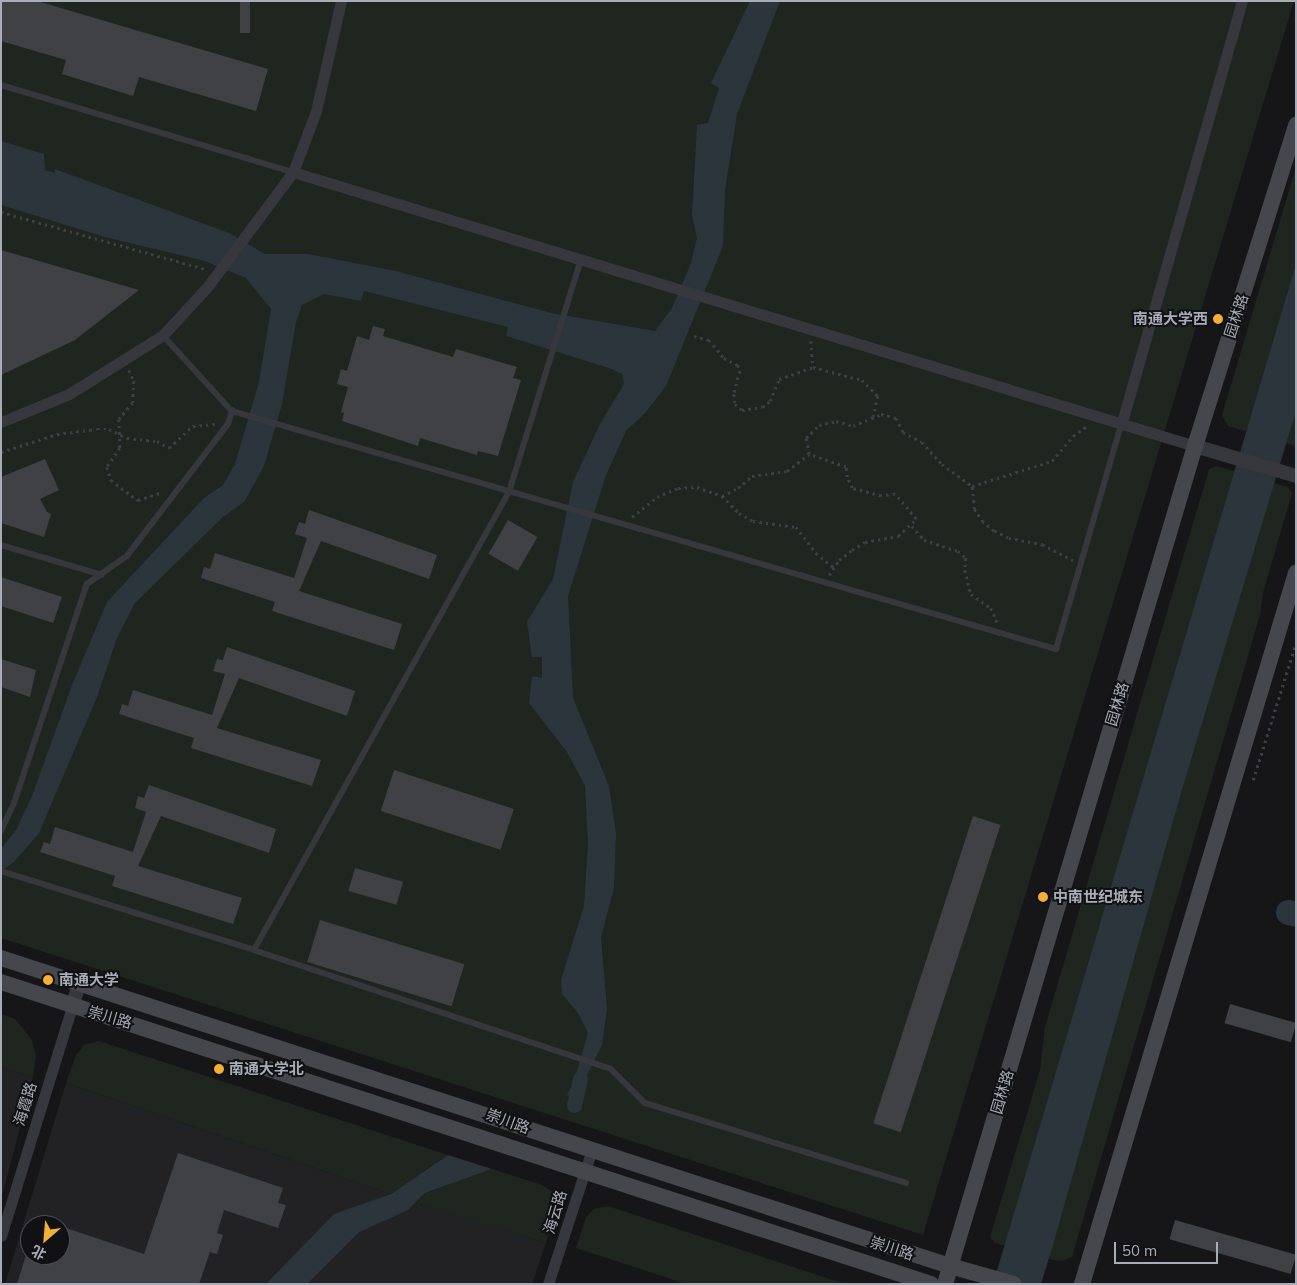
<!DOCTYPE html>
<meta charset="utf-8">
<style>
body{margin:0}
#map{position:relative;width:1297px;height:1285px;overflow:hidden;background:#161618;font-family:Mulish,"Noto Sans SC",sans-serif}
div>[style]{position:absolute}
.built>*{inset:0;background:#222225}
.green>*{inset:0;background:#1e261f}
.water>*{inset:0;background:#2c353c}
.canal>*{height:15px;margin:-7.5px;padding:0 7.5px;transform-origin:7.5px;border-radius:7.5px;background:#2c353c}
.river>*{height:25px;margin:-12.5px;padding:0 12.5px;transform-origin:12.5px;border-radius:12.5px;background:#2c353c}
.building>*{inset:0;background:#404145;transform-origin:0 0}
.path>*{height:2.5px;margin-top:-1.25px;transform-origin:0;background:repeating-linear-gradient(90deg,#3d3f44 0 2.5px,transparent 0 6.5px)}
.service>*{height:5.5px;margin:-2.75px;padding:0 2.75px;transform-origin:2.75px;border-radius:2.75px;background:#37383d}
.minor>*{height:11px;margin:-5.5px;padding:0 5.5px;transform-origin:5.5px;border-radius:5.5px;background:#37383d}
.tertiary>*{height:14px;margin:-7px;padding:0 7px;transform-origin:7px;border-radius:7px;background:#37383d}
.secondary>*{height:16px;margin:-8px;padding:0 8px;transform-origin:8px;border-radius:8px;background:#45474d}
.dots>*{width:14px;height:14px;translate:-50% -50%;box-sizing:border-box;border:2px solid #111113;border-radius:50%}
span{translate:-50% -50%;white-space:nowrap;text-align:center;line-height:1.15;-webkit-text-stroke:4px #111113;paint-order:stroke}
.street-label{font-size:15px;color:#a8adb8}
.poi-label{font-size:15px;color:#a8adb8;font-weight:700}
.right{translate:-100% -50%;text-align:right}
.left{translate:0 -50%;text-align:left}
.frame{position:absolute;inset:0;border:2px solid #a8adb8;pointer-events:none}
.north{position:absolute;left:20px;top:1215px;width:50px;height:50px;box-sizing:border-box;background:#111113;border:1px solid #4d4f55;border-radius:50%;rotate:207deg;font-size:14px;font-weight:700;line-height:20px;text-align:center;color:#a8adb8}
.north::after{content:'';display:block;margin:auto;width:18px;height:22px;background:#f2b134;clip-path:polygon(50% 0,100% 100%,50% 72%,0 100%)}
.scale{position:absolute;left:1114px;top:1242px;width:104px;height:22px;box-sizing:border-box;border:2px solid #a8adb8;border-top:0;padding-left:6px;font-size:15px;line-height:18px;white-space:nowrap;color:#a8adb8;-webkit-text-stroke:4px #111113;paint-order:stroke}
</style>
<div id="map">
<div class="built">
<i style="clip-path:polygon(1px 1067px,33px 1078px,1px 1200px)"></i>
<i style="clip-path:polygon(evenodd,66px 1083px,391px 1194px,546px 1243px,532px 1284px,5px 1284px,66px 1083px,30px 1225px,60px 1225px,60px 1255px,30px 1255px,30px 1225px)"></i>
</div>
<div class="green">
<i style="clip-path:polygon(1px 1px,1294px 1px,923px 1235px,1px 938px)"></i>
<i style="clip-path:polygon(1296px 167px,1296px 446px,1295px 446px,1228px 426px,1222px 415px)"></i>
<i style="clip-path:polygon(1217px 466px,1288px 487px,1292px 493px,1263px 593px,1260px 615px,1072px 1257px,1062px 1261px,1053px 1260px,995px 1243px,990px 1237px,1040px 1070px,1045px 1027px,1209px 469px)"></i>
<i style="clip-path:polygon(1px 1014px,15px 1019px,32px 1040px,36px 1055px,33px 1078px,1px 1067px)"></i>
<i style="clip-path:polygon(99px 1041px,448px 1155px,391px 1194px,66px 1083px,76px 1055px,84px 1045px)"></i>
<i style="clip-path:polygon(492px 1169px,542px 1185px,554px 1193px,557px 1204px,546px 1243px,416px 1203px,425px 1193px)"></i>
<i style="clip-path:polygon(608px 1206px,845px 1284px,686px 1284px,576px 1248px,586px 1217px,594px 1209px)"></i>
</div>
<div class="water">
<i style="clip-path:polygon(750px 1px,780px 1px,737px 114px,725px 190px,723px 246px,666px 386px,645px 413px,626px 431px,606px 475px,568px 596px,573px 698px,609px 786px,616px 833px,614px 888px,601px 937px,607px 1009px,602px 1045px,576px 1098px,567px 1095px,574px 1081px,588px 1033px,578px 1013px,562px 994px,561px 980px,584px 906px,588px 844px,585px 786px,567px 752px,529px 703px,532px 676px,542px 678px,542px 657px,532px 657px,527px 622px,553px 579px,573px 482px,600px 424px,624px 384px,622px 374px,612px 369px,506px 336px,508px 327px,364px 291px,361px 301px,324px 294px,302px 305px,296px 322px,282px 404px,264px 466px,244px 502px,223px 517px,135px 603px,117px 638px,97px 697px,39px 833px,14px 862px,1px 871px,1px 849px,16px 830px,32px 796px,72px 685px,107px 602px,204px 498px,223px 485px,235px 464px,259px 382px,271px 309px,246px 278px,205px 261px,105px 237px,1px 205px,1px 141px,44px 154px,45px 170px,55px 173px,55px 169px,199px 222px,229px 233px,265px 254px,308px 254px,396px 271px,551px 313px,655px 331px,672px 308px,691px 263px,697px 238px,692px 215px,697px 125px,708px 123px,719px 88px,711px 83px)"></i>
<i style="clip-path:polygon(1296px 264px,1296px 411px,1181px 793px,1053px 1245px,1041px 1284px,993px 1284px)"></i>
<i style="clip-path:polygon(448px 1155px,492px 1169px,425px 1193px,408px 1210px,359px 1232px,307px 1284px,266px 1284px,334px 1214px,391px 1194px)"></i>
</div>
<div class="canal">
<i style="left:574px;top:1105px;width:27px;rotate:-77deg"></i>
</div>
<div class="river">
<i style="left:1288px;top:912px;width:8px;rotate:14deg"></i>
</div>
<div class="building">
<i style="clip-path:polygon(1px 1px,37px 1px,268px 69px,256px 111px,139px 77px,133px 96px,62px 74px,66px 60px,1px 41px)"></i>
<i style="left:240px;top:1px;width:10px;height:32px"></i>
<i style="clip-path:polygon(1px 250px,139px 290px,75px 340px,1px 375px)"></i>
<i style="clip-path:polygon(373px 326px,385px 329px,383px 336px,453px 357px,456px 349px,517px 367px,513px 378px,521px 380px,498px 456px,478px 451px,477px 455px,420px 438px,418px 446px,342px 421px,344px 413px,341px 412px,348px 387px,337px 384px,341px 369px,347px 371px,357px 336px,369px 340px)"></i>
<i style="clip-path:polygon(45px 459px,59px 490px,40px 499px,47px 512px,51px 514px,44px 537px,1px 523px,1px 477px)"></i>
<i style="clip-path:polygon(309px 510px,437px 555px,429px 579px,321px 541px,299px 591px,402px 624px,394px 650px,272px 611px,275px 602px,201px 578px,204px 567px,210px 569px,215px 553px,294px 578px,307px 538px,295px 534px,299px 522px,305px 524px)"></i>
<i style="left:508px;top:520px;width:34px;height:39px;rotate:30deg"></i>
<i style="clip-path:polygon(1px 577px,62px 597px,53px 623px,1px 606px)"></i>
<i style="clip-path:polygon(227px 647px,355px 691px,347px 716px,239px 678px,217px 728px,321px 760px,312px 786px,191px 748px,194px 738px,119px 714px,122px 704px,128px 706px,133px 690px,212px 715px,225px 674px,213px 671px,217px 659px,223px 660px)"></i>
<i style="clip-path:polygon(1px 659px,36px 670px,30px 697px,1px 687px)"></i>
<i style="left:394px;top:770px;width:126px;height:43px;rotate:18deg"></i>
<i style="clip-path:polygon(149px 785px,276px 829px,269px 853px,161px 816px,138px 866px,242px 898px,233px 924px,112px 886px,115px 876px,40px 852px,44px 842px,50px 844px,55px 827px,133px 852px,146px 812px,135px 808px,138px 796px,144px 798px)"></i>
<i style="left:973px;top:816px;width:29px;height:323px;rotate:18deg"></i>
<i style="left:355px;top:868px;width:50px;height:24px;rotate:16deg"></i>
<i style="left:320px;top:920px;width:151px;height:44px;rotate:17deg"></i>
<i style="left:1230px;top:1004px;width:69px;height:20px;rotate:16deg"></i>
<i style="clip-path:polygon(178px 1153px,283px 1188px,278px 1203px,286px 1205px,278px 1228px,224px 1210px,217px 1233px,223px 1235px,217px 1254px,210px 1252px,199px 1284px,17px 1284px,26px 1255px,60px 1255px,60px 1226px,144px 1254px)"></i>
<i style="left:1175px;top:1220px;width:126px;height:20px;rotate:16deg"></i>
</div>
<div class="path">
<i style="left:1px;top:212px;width:212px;rotate:15.6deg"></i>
<i style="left:694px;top:336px;width:16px;rotate:15deg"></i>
<i style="left:709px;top:340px;width:23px;rotate:50deg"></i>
<i style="left:724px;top:358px;width:16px;rotate:27deg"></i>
<i style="left:738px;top:365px;width:6px;rotate:72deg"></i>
<i style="left:740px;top:371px;width:24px;rotate:105deg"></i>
<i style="left:734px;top:394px;width:10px;rotate:84deg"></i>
<i style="left:735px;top:404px;width:9px;rotate:41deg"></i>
<i style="left:742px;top:410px;width:20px;rotate:-9deg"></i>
<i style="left:762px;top:407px;width:10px;rotate:-37deg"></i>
<i style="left:770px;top:401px;width:24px;rotate:-68deg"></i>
<i style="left:779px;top:379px;width:36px;rotate:-19deg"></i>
<i style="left:813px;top:367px;width:51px;rotate:14.9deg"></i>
<i style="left:862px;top:380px;width:23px;rotate:45deg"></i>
<i style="left:878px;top:396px;width:23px;rotate:103deg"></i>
<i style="left:811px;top:341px;width:26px;rotate:86deg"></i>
<i style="left:129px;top:370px;width:12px;rotate:66deg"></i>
<i style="left:134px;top:381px;width:22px;rotate:93deg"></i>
<i style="left:133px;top:403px;width:21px;rotate:131deg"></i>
<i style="left:119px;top:419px;width:29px;rotate:88deg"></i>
<i style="left:120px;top:448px;width:23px;rotate:124deg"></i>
<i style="left:107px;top:467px;width:14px;rotate:73deg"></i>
<i style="left:111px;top:480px;width:34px;rotate:37deg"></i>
<i style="left:138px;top:500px;width:26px;rotate:-18deg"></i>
<i style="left:1px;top:452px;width:59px;rotate:-17.8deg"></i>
<i style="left:57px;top:434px;width:40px;rotate:-7.1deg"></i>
<i style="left:97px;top:429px;width:12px"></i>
<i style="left:109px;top:429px;width:20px;rotate:27deg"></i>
<i style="left:127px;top:438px;width:30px;rotate:6deg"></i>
<i style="left:157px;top:441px;width:14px;rotate:30deg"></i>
<i style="left:169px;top:448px;width:33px;rotate:-43deg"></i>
<i style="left:193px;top:426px;width:23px;rotate:-5deg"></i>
<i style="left:722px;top:496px;width:18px;rotate:-27deg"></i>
<i style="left:738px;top:488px;width:18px;rotate:-41deg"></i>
<i style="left:752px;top:476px;width:35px;rotate:-8deg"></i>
<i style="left:787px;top:471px;width:28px;rotate:-38deg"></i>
<i style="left:632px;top:517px;width:32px;rotate:-39deg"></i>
<i style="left:657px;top:497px;width:23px;rotate:-23deg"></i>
<i style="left:678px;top:488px;width:19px;rotate:-3deg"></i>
<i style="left:697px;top:487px;width:27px;rotate:20deg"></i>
<i style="left:722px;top:496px;width:24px;rotate:45deg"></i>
<i style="left:739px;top:513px;width:16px;rotate:30deg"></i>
<i style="left:753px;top:521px;width:43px;rotate:7.9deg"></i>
<i style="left:796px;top:527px;width:33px;rotate:52deg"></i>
<i style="left:816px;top:553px;width:22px;rotate:39deg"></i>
<i style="left:912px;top:526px;width:18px;rotate:49deg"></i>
<i style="left:924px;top:540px;width:36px;rotate:18deg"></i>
<i style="left:958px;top:551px;width:11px;rotate:41deg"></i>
<i style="left:966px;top:558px;width:12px;rotate:95deg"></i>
<i style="left:965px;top:570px;width:25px;rotate:76deg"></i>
<i style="left:971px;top:594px;width:24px;rotate:35deg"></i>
<i style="left:991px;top:608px;width:17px;rotate:66deg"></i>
<i style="left:1073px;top:561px;width:34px;rotate:-152deg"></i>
<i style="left:1043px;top:545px;width:36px;rotate:-169deg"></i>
<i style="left:1008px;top:538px;width:16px;rotate:-153deg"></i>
<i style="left:994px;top:531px;width:14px;rotate:-141deg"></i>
<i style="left:983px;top:522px;width:16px;rotate:-125deg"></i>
<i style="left:974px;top:509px;width:23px;rotate:-95deg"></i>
<i style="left:972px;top:486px;width:84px;rotate:-17.4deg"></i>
<i style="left:1052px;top:461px;width:33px;rotate:-50deg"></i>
<i style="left:1073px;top:436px;width:17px;rotate:-36deg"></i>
<i style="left:829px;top:575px;width:18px;rotate:-56deg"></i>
<i style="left:839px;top:560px;width:16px;rotate:-38deg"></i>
<i style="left:852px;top:550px;width:15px;rotate:-32deg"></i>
<i style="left:865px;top:542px;width:34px;rotate:-10deg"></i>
<i style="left:898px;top:536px;width:25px;rotate:-43deg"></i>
<i style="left:916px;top:519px;width:33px;rotate:-130deg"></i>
<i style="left:895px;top:494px;width:14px;rotate:172deg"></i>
<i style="left:881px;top:496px;width:30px;rotate:-165deg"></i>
<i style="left:852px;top:488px;width:12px;rotate:-114deg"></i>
<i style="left:847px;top:477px;width:10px;rotate:-96deg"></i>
<i style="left:846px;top:467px;width:39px;rotate:-161deg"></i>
<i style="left:809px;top:454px;width:16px;rotate:-101deg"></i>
<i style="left:806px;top:438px;width:18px;rotate:-45deg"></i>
<i style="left:819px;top:425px;width:17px;rotate:-13deg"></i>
<i style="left:836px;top:421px;width:18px;rotate:16deg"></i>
<i style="left:853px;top:426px;width:30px;rotate:-23deg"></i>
<i style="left:881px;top:414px;width:16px;rotate:15deg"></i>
<i style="left:896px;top:418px;width:16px;rotate:63deg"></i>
<i style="left:903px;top:432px;width:21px;rotate:28deg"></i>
<i style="left:922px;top:442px;width:30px;rotate:48deg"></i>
<i style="left:942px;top:464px;width:37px;rotate:36deg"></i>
<i style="left:1253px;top:780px;width:144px;rotate:-72.6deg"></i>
</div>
<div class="service">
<i style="left:1px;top:85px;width:305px;rotate:16.6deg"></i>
<i style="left:163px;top:335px;width:103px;rotate:47.8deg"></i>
<i style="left:232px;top:411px;width:858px;rotate:16.11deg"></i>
<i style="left:1056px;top:649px;width:236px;rotate:-73.8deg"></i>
<i style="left:1px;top:545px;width:105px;rotate:16.5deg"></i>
<i style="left:1px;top:831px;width:31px;rotate:-65deg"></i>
<i style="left:14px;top:803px;width:231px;rotate:-71.6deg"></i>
<i style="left:87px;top:584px;width:49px;rotate:-35deg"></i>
<i style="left:127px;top:556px;width:166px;rotate:-52.6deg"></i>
<i style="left:228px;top:424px;width:14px;rotate:-73deg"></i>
<i style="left:1px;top:871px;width:265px;rotate:17.3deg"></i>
<i style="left:254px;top:950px;width:376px;rotate:18.4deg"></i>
<i style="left:611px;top:1069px;width:48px;rotate:45deg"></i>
<i style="left:645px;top:1103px;width:273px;rotate:17deg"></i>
<i style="left:254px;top:950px;width:524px;rotate:-60.89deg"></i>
<i style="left:509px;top:492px;width:244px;rotate:-72.8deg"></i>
</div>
<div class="minor">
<i style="left:293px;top:172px;width:943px;rotate:16.9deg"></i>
<i style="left:1px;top:422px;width:74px;rotate:-22.4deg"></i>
<i style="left:69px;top:394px;width:111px;rotate:-32.1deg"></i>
<i style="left:163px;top:335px;width:67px;rotate:-47.4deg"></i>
<i style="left:208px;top:286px;width:142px;rotate:-53.3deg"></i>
<i style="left:293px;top:172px;width:65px;rotate:-69.3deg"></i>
<i style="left:316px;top:111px;width:113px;rotate:-77.2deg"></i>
<i style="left:1122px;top:422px;width:438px;rotate:-74.1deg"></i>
<i style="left:1px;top:1236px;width:241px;rotate:-72.8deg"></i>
<i style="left:548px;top:1284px;width:142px;rotate:-71.9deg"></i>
</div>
<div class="tertiary">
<i style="left:1195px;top:446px;width:105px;rotate:16.5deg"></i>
<i style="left:72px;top:1006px;width:25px;rotate:-72deg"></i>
</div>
<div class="secondary">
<i style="left:1px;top:958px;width:998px;rotate:17.98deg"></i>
<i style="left:950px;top:1266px;width:66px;rotate:15.7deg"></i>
<i style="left:1px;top:982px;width:978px;rotate:17.99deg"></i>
<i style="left:945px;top:1284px;width:874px;rotate:-73.39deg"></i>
<i style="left:1195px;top:446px;width:337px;rotate:-72.5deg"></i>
<i style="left:1082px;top:1284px;width:743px;rotate:-73.25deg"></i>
</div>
<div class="dots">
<i style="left:1218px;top:319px;background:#f2b134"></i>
<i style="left:1043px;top:897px;background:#f2b134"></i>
<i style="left:48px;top:980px;background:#f2b134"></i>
<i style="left:219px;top:1069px;background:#f2b134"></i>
</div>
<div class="street-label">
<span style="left:1236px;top:316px;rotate:-72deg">园林路</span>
<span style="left:1117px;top:704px;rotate:-73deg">园林路</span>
<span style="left:110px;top:1017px;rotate:16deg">崇川路</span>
<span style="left:1002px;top:1092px;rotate:-74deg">园林路</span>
<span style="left:25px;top:1104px;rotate:-73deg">海霞路</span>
<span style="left:508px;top:1121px;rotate:20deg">崇川路</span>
<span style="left:555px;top:1212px;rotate:-73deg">海云路</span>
<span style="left:892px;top:1248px;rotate:18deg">崇川路</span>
</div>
<div class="poi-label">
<span class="right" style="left:1208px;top:319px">南通大学西</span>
<span class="left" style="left:1053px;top:897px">中南世纪城东</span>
<span class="left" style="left:59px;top:980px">南通大学</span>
<span class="left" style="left:229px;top:1069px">南通大学北</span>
</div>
<div class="frame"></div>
<div class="north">北</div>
<div class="scale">50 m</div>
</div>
